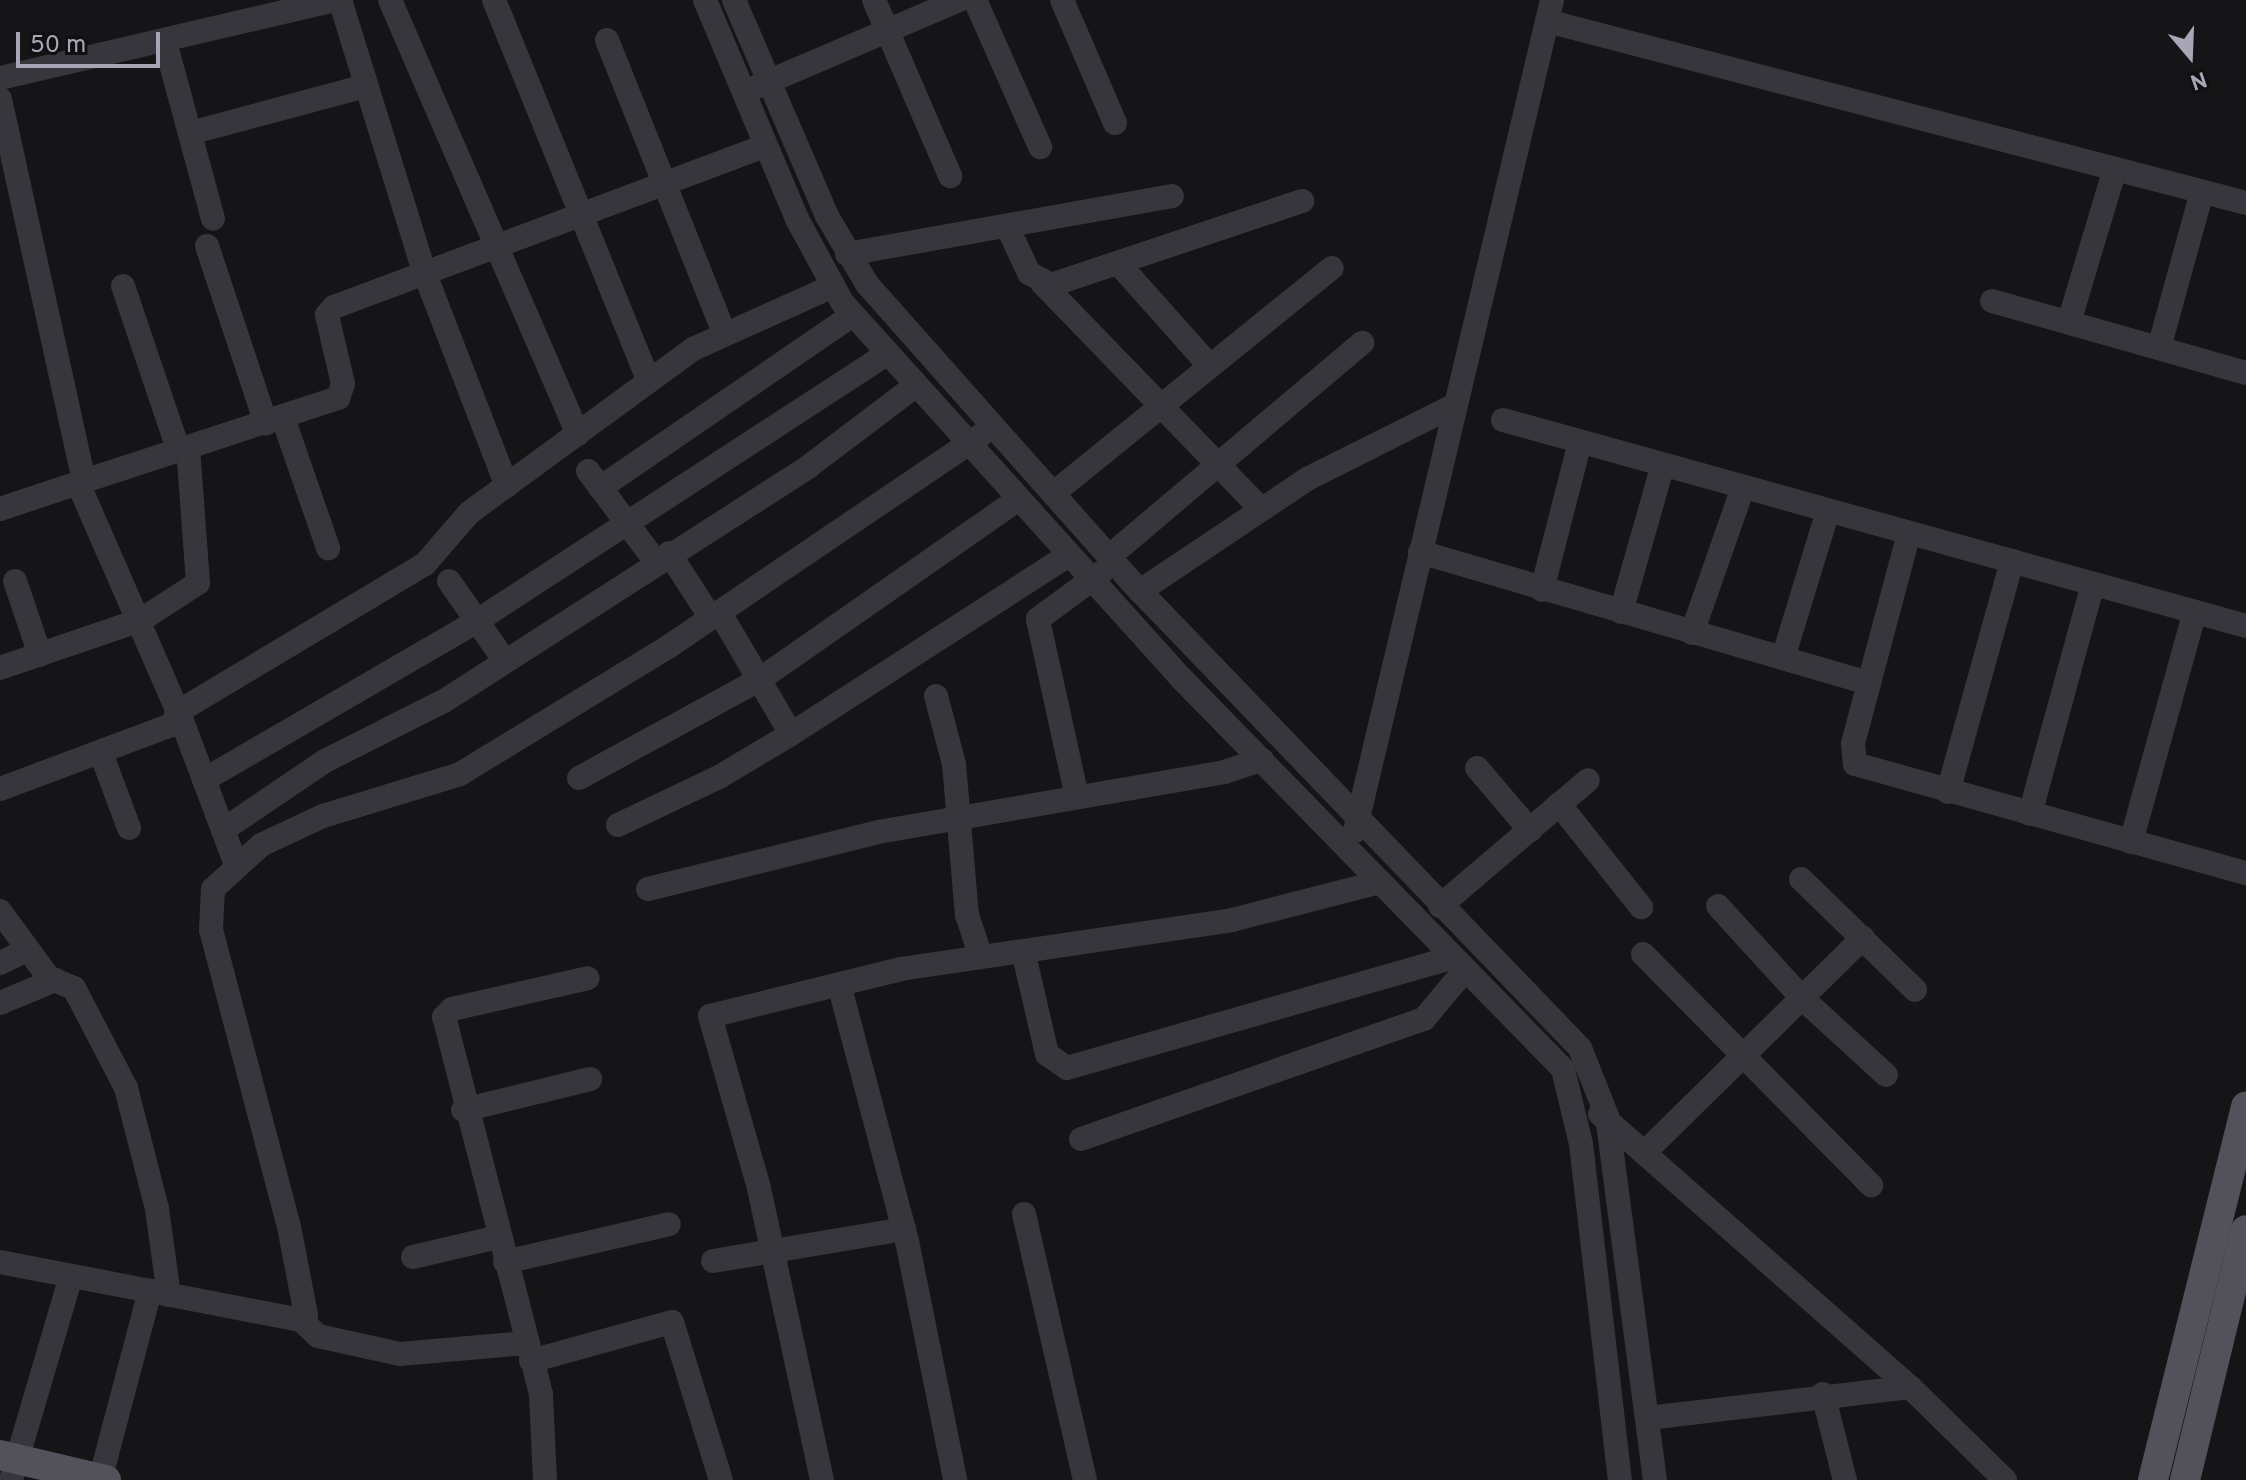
<!DOCTYPE html>
<style>
body{margin:0}
#map{position:relative;width:2246px;height:1480px;overflow:hidden;background:#151517;font-family:Overpass,sans-serif}
div>[style]{position:absolute}
.minor>*{height:24px;margin:-12px;padding:0 12px;transform-origin:12px;border-radius:12px;background:#37363c}
.major>*{height:30px;margin:-15px;padding:0 15px;transform-origin:15px;border-radius:15px;background:#53525b}
span{translate:-50% -50%;white-space:nowrap;text-align:center;line-height:1.15;-webkit-text-stroke:7px #101012;paint-order:stroke}
.north{position:absolute;left:2150px;top:16px;width:80px;height:80px;-webkit-text-stroke:6px #101012;paint-order:stroke;rotate:161deg;font-size:22px;font-weight:700;line-height:32px;text-align:center;color:#a6a6b7}
.north::after{content:'';display:block;margin:auto;width:28px;height:36px;background:#a6a6b7;clip-path:polygon(50% 0,100% 100%,50% 72%,0 100%)}
.scale{position:absolute;left:16px;top:32px;width:144px;height:36px;box-sizing:border-box;border:4px solid #a6a6b7;border-top:0;padding-left:10px;font-size:24px;line-height:28px;white-space:nowrap;color:#a6a6b7;-webkit-text-stroke:6px #101012;paint-order:stroke}
</style>
<div id="map">
<div class="minor">
<i style="left:340px;top:0;width:287px;rotate:72.8deg"></i>
<i style="left:425px;top:274px;width:227px;rotate:68.9deg"></i>
<i style="left:390px;top:0;width:473px;rotate:66.6deg"></i>
<i style="left:494px;top:0;width:411px;rotate:67.9deg"></i>
<i style="left:705px;top:0;width:238px;rotate:67.2deg"></i>
<i style="left:797px;top:219px;width:94px;rotate:61.5deg"></i>
<i style="left:842px;top:302px;width:506px;rotate:47.96deg"></i>
<i style="left:1181px;top:678px;width:547px;rotate:45.67deg"></i>
<i style="left:1563px;top:1069px;width:77px;rotate:76.5deg"></i>
<i style="left:1581px;top:1144px;width:338px;rotate:83.4deg"></i>
<i style="left:734px;top:0;width:235px;rotate:66.7deg"></i>
<i style="left:827px;top:216px;width:79px;rotate:59.5deg"></i>
<i style="left:867px;top:284px;width:411px;rotate:48.4deg"></i>
<i style="left:1140px;top:591px;width:634px;rotate:46.09deg"></i>
<i style="left:1580px;top:1048px;width:73px;rotate:68.3deg"></i>
<i style="left:1607px;top:1116px;width:367px;rotate:82.5deg"></i>
<i style="left:874px;top:0;width:192px;rotate:66.6deg"></i>
<i style="left:975px;top:0;width:161px;rotate:66.1deg"></i>
<i style="left:1062px;top:0;width:134px;rotate:66.7deg"></i>
<i style="left:1547px;top:21px;width:722px;rotate:14.59deg"></i>
<i style="left:607px;top:40px;width:315px;rotate:68.2deg"></i>
<i style="left:165px;top:42px;width:183px;rotate:74.8deg"></i>
<i style="left:0;top:78px;width:343px;rotate:-13.1deg"></i>
<i style="left:756px;top:87px;width:221px;rotate:-23.2deg"></i>
<i style="left:0;top:99px;width:391px;rotate:77.6deg"></i>
<i style="left:190px;top:133px;width:181px;rotate:-15deg"></i>
<i style="left:1007px;top:226px;width:52px;rotate:64.9deg"></i>
<i style="left:1029px;top:273px;width:25px;rotate:29deg"></i>
<i style="left:1051px;top:285px;width:265px;rotate:-18.5deg"></i>
<i style="left:207px;top:246px;width:187px;rotate:71.6deg"></i>
<i style="left:847px;top:254px;width:330px;rotate:-10.1deg"></i>
<i style="left:1118px;top:263px;width:137px;rotate:48.3deg"></i>
<i style="left:1043px;top:284px;width:312px;rotate:45.9deg"></i>
<i style="left:123px;top:286px;width:174px;rotate:71.3deg"></i>
<i style="left:1992px;top:301px;width:264px;rotate:15.8deg"></i>
<i style="left:2069px;top:322px;width:160px;rotate:-73.3deg"></i>
<i style="left:2159px;top:348px;width:162px;rotate:-74.6deg"></i>
<i style="left:283px;top:418px;width:138px;rotate:70.9deg"></i>
<i style="left:1503px;top:420px;width:771px;rotate:15.5deg"></i>
<i style="left:588px;top:471px;width:114px;rotate:53.2deg"></i>
<i style="left:78px;top:483px;width:274px;rotate:-18.1deg"></i>
<i style="left:338px;top:398px;width:15px;rotate:-70deg"></i>
<i style="left:343px;top:384px;width:71px;rotate:-103.1deg"></i>
<i style="left:327px;top:315px;width:11px;rotate:-49deg"></i>
<i style="left:334px;top:307px;width:460px;rotate:-20.5deg"></i>
<i style="left:600px;top:488px;width:306px;rotate:-34.4deg"></i>
<i style="left:1055px;top:492px;width:356px;rotate:-39deg"></i>
<i style="left:0;top:509px;width:82px;rotate:-18.4deg"></i>
<i style="left:78px;top:483px;width:260px;rotate:66.4deg"></i>
<i style="left:182px;top:721px;width:194px;rotate:159.5deg"></i>
<i style="left:1909px;top:533px;width:217px;rotate:104.9deg"></i>
<i style="left:1853px;top:743px;width:21px;rotate:85deg"></i>
<i style="left:1855px;top:764px;width:406px;rotate:15.6deg"></i>
<i style="left:1420px;top:552px;width:468px;rotate:16.3deg"></i>
<i style="left:669px;top:553px;width:77px;rotate:57.1deg"></i>
<i style="left:1111px;top:555px;width:329px;rotate:-40.2deg"></i>
<i style="left:15px;top:581px;width:78px;rotate:71.3deg"></i>
<i style="left:449px;top:581px;width:98px;rotate:55deg"></i>
<i style="left:1542px;top:590px;width:153px;rotate:-75.6deg"></i>
<i style="left:1140px;top:591px;width:201px;rotate:-33.8deg"></i>
<i style="left:1307px;top:479px;width:165px;rotate:-26.6deg"></i>
<i style="left:1621px;top:612px;width:153px;rotate:-74.1deg"></i>
<i style="left:720px;top:613px;width:140px;rotate:59.6deg"></i>
<i style="left:1692px;top:633px;width:155px;rotate:-70.7deg"></i>
<i style="left:1783px;top:658px;width:154px;rotate:-73deg"></i>
<i style="left:0;top:668px;width:149px;rotate:-18.8deg"></i>
<i style="left:141px;top:620px;width:68px;rotate:-33deg"></i>
<i style="left:198px;top:583px;width:135px;rotate:-94.2deg"></i>
<i style="left:936px;top:696px;width:70px;rotate:75.2deg"></i>
<i style="left:954px;top:764px;width:152px;rotate:85.1deg"></i>
<i style="left:967px;top:915px;width:44px;rotate:71.6deg"></i>
<i style="left:176px;top:713px;width:290px;rotate:-30.9deg"></i>
<i style="left:425px;top:564px;width:67px;rotate:-49.2deg"></i>
<i style="left:469px;top:513px;width:278px;rotate:-36.2deg"></i>
<i style="left:693px;top:349px;width:154px;rotate:-24.2deg"></i>
<i style="left:182px;top:721px;width:156px;rotate:69.4deg"></i>
<i style="left:101px;top:753px;width:80px;rotate:69.5deg"></i>
<i style="left:1477px;top:768px;width:82px;rotate:49.5deg"></i>
<i style="left:579px;top:778px;width:205px;rotate:-28.6deg"></i>
<i style="left:759px;top:680px;width:316px;rotate:-34.9deg"></i>
<i style="left:204px;top:780px;width:316px;rotate:-30.2deg"></i>
<i style="left:477px;top:621px;width:489px;rotate:-33.1deg"></i>
<i style="left:1948px;top:792px;width:240px;rotate:-74.5deg"></i>
<i style="left:1077px;top:797px;width:182px;rotate:-102.4deg"></i>
<i style="left:1038px;top:619px;width:79px;rotate:-36.3deg"></i>
<i style="left:1559px;top:804px;width:132px;rotate:51.5deg"></i>
<i style="left:2030px;top:814px;width:238px;rotate:-74.7deg"></i>
<i style="left:618px;top:825px;width:112px;rotate:-25.4deg"></i>
<i style="left:719px;top:777px;width:84px;rotate:-30.8deg"></i>
<i style="left:791px;top:734px;width:331px;rotate:-32.8deg"></i>
<i style="left:223px;top:830px;width:123px;rotate:-34.1deg"></i>
<i style="left:325px;top:761px;width:133px;rotate:-26.8deg"></i>
<i style="left:444px;top:701px;width:433px;rotate:-32.7deg"></i>
<i style="left:808px;top:467px;width:134px;rotate:-37.1deg"></i>
<i style="left:1355px;top:831px;width:854px;rotate:-76.66deg"></i>
<i style="left:2131px;top:842px;width:239px;rotate:-74.5deg"></i>
<i style="left:1801px;top:879px;width:159px;rotate:44.2deg"></i>
<i style="left:648px;top:889px;width:237px;rotate:-13.9deg"></i>
<i style="left:878px;top:832px;width:351px;rotate:-9.8deg"></i>
<i style="left:1224px;top:772px;width:40px;rotate:-18deg"></i>
<i style="left:1440px;top:906px;width:194px;rotate:-40.4deg"></i>
<i style="left:1718px;top:906px;width:125px;rotate:47.6deg"></i>
<i style="left:1802px;top:998px;width:114px;rotate:42.5deg"></i>
<i style="left:0;top:911px;width:83px;rotate:53.8deg"></i>
<i style="left:49px;top:978px;width:27px;rotate:22deg"></i>
<i style="left:74px;top:988px;width:113px;rotate:62.5deg"></i>
<i style="left:126px;top:1088px;width:125px;rotate:75.6deg"></i>
<i style="left:157px;top:1209px;width:87px;rotate:82.1deg"></i>
<i style="left:1023px;top:951px;width:106px;rotate:76.9deg"></i>
<i style="left:1047px;top:1054px;width:24px;rotate:35deg"></i>
<i style="left:1067px;top:1068px;width:402px;rotate:-16deg"></i>
<i style="left:1643px;top:954px;width:325px;rotate:45.4deg"></i>
<i style="left:0;top:963px;width:30px;rotate:-26deg"></i>
<i style="left:839px;top:984px;width:266px;rotate:75.2deg"></i>
<i style="left:907px;top:1241px;width:244px;rotate:78.6deg"></i>
<i style="left:0;top:1003px;width:60px;rotate:-22.7deg"></i>
<i style="left:463px;top:1110px;width:131px;rotate:-13.7deg"></i>
<i style="left:1600px;top:1114px;width:413px;rotate:41.4deg"></i>
<i style="left:1910px;top:1387px;width:133px;rotate:44.4deg"></i>
<i style="left:1081px;top:1139px;width:363px;rotate:-19.3deg"></i>
<i style="left:1424px;top:1019px;width:64px;rotate:-50.1deg"></i>
<i style="left:1644px;top:1153px;width:307px;rotate:-44.5deg"></i>
<i style="left:1024px;top:1214px;width:273px;rotate:77.1deg"></i>
<i style="left:413px;top:1257px;width:87px;rotate:-13.2deg"></i>
<i style="left:713px;top:1261px;width:194px;rotate:-9.5deg"></i>
<i style="left:0;top:1262px;width:153px;rotate:10.9deg"></i>
<i style="left:505px;top:1262px;width:168px;rotate:-13deg"></i>
<i style="left:301px;top:1320px;width:23px;rotate:43deg"></i>
<i style="left:318px;top:1336px;width:84px;rotate:12.4deg"></i>
<i style="left:400px;top:1354px;width:126px;rotate:-5deg"></i>
<i style="left:531px;top:1361px;width:146px;rotate:-15.5deg"></i>
<i style="left:672px;top:1322px;width:165px;rotate:72.8deg"></i>
<i style="left:1823px;top:1394px;width:89px;rotate:75.7deg"></i>
<i style="left:1648px;top:1418px;width:264px;rotate:-6.7deg"></i>
<i style="left:11px;top:1480px;width:213px;rotate:-73.6deg"></i>
<i style="left:100px;top:1480px;width:196px;rotate:-75.2deg"></i>
<i style="left:150px;top:1291px;width:154px;rotate:10.9deg"></i>
<i style="left:301px;top:1320px;width:7px;rotate:-45deg"></i>
<i style="left:306px;top:1315px;width:90px;rotate:-100.9deg"></i>
<i style="left:289px;top:1227px;width:307px;rotate:-104.7deg"></i>
<i style="left:211px;top:930px;width:41px;rotate:-87.2deg"></i>
<i style="left:213px;top:889px;width:65px;rotate:-42.5deg"></i>
<i style="left:261px;top:845px;width:68px;rotate:-25.1deg"></i>
<i style="left:323px;top:816px;width:143px;rotate:-17deg"></i>
<i style="left:460px;top:774px;width:244px;rotate:-31.4deg"></i>
<i style="left:668px;top:647px;width:378px;rotate:-34.1deg"></i>
<i style="left:545px;top:1480px;width:86px;rotate:-92.7deg"></i>
<i style="left:541px;top:1394px;width:389px;rotate:-104.4deg"></i>
<i style="left:444px;top:1017px;width:11px;rotate:-45deg"></i>
<i style="left:452px;top:1009px;width:139px;rotate:-12.8deg"></i>
<i style="left:822px;top:1480px;width:299px;rotate:-102.2deg"></i>
<i style="left:759px;top:1188px;width:179px;rotate:-105.9deg"></i>
<i style="left:710px;top:1016px;width:197px;rotate:-13.8deg"></i>
<i style="left:901px;top:969px;width:335px;rotate:-8.4deg"></i>
<i style="left:1232px;top:920px;width:153px;rotate:-14.4deg"></i>
</div>
<div class="major">
<i style="left:0;top:1455px;width:109px;rotate:13.3deg"></i>
<i style="left:2153px;top:1480px;width:385px;rotate:-76deg"></i>
<i style="left:2185px;top:1480px;width:257px;rotate:-76.3deg"></i>
</div>
<div class="north">N</div>
<div class="scale">50 m</div>
</div>
